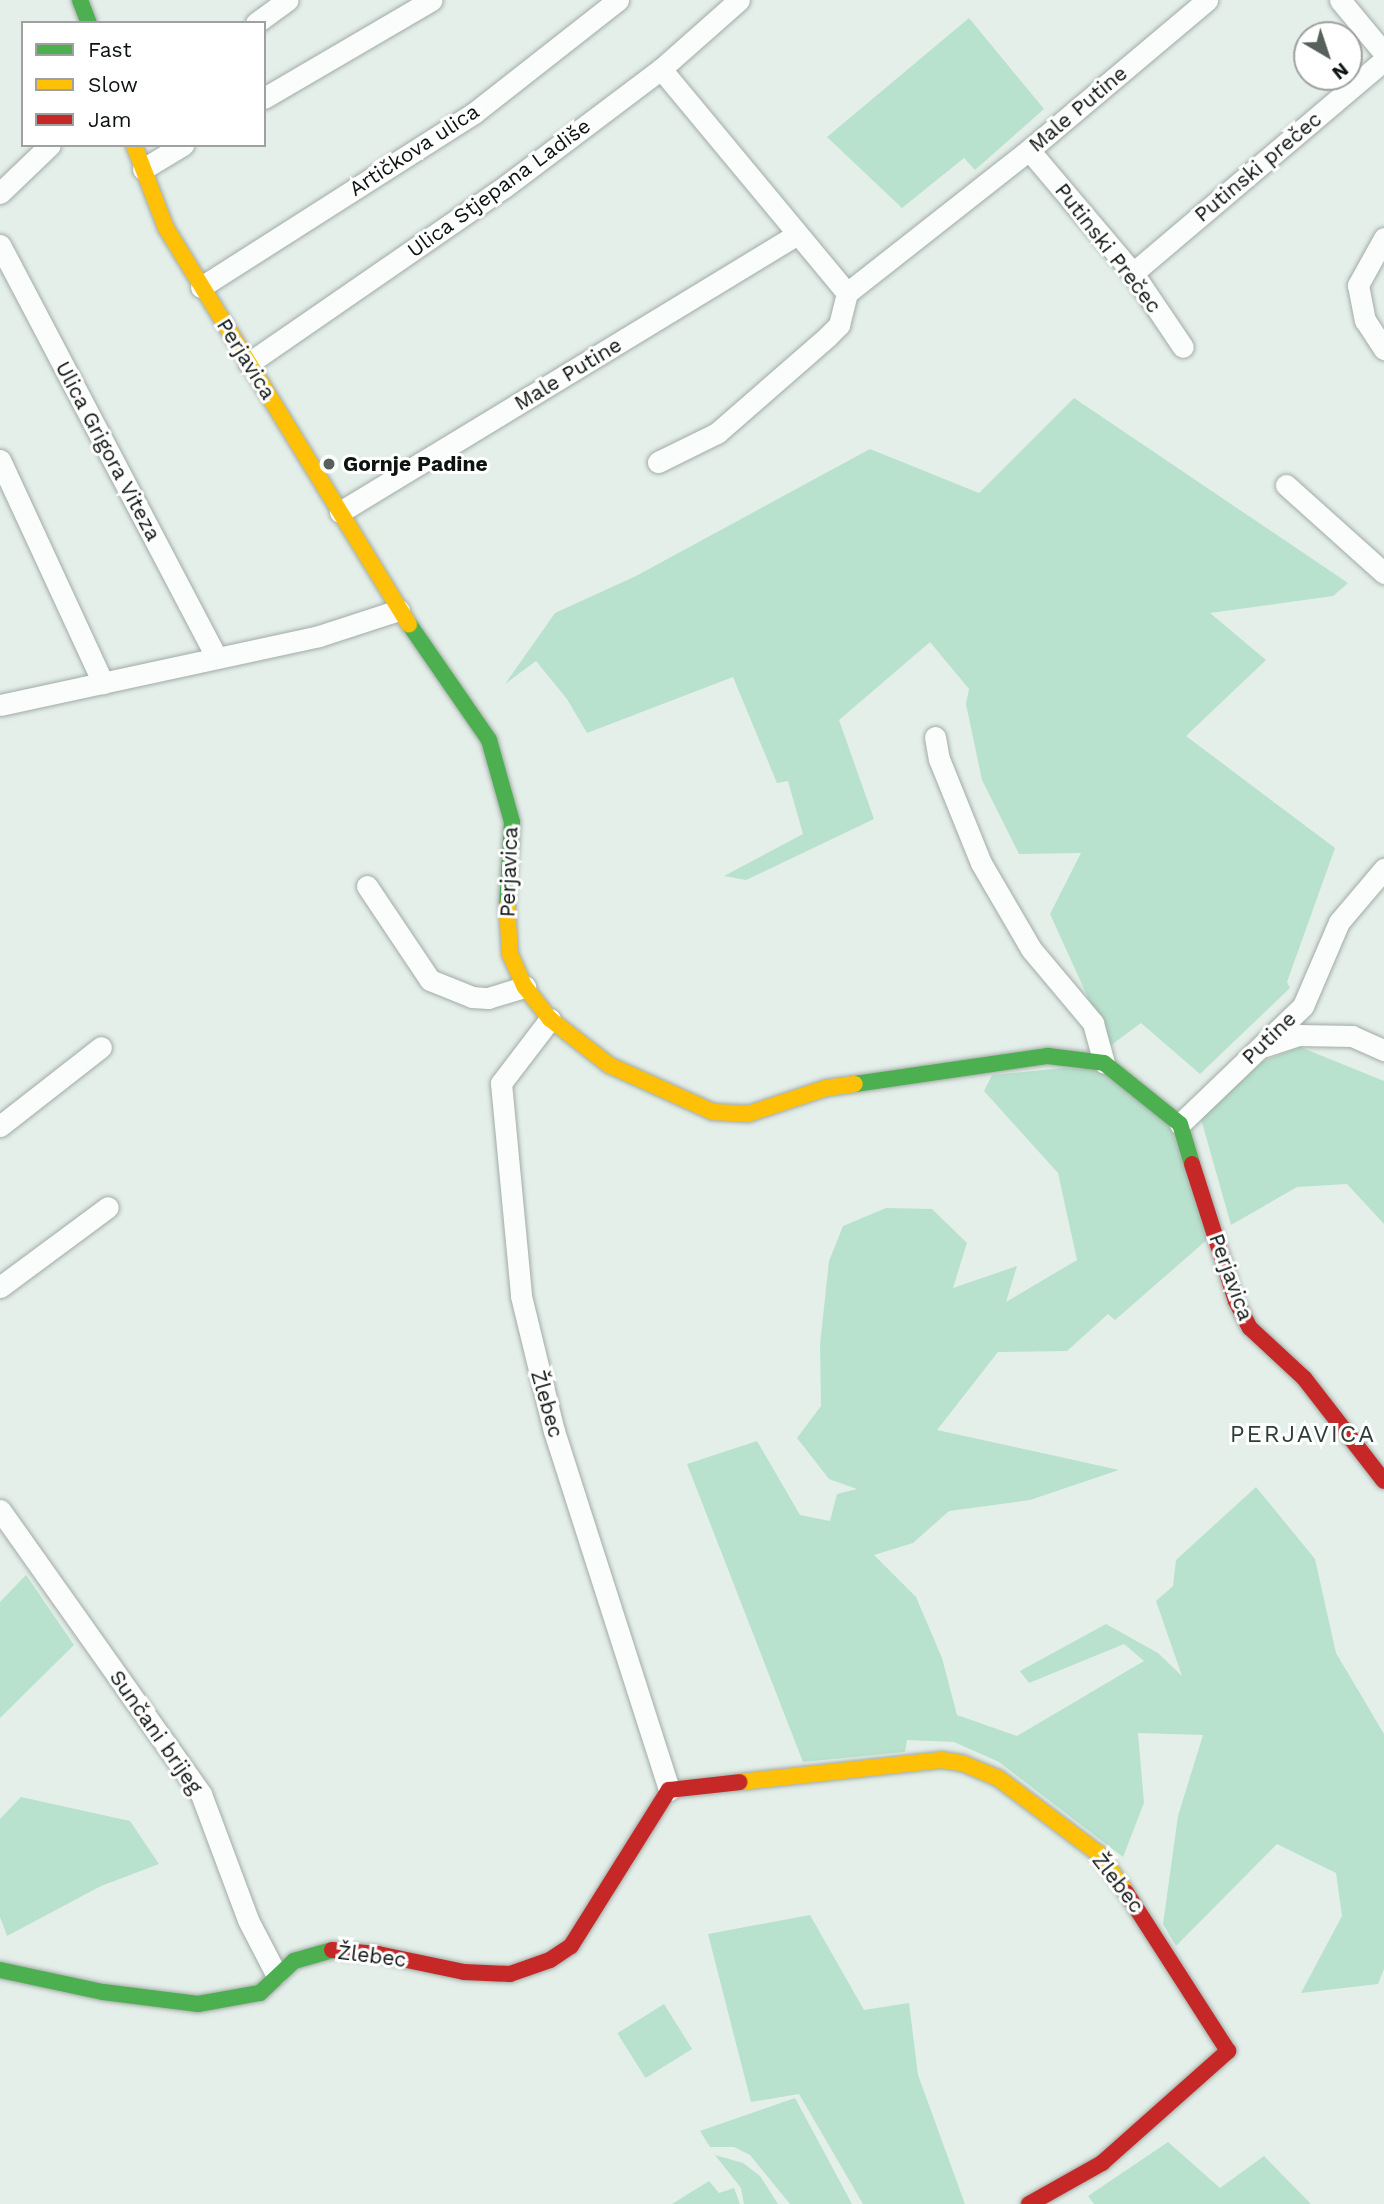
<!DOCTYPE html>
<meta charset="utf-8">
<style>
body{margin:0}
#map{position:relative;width:1384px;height:2204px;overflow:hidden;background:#e4efe9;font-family:"Work Sans",sans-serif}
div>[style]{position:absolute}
.green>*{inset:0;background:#b8e2ce;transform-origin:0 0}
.roads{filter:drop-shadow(0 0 2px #a2aba6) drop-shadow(0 0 2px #a2aba6)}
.street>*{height:21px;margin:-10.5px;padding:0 10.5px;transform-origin:10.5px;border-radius:10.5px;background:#fbfdfc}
.fast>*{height:16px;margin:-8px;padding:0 8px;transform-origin:8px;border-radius:8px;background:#4caf50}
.slow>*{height:16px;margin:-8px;padding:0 8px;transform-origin:8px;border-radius:8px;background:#ffc107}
.jam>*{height:16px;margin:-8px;padding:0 8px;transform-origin:8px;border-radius:8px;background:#c62828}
.dots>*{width:19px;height:19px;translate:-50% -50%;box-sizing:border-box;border:4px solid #fff;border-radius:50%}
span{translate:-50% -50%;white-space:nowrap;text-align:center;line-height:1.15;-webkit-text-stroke:6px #fff;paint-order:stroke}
.street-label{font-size:21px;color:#0c1310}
.poi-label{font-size:21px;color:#0c1310;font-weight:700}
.left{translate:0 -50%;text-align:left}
.quarter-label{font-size:24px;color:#2d3e36;letter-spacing:2px}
.legend{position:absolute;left:21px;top:21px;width:245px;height:126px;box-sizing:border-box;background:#fff;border:2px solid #9ea19f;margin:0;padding:9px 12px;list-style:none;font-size:21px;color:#0c1310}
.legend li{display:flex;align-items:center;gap:14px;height:35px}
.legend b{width:35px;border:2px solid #9ea19f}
.north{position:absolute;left:1293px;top:21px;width:70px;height:70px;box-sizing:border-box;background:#fff;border:2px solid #9ea19f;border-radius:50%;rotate:141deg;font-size:19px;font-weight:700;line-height:28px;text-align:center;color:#0c1310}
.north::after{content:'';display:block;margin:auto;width:24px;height:32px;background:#58605c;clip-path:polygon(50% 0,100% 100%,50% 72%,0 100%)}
</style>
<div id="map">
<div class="green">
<i style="clip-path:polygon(969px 18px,1044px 109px,975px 170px,964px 158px,902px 208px,827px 137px)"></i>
<i style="clip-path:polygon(1074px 398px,1348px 583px,1333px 596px,1210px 613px,1266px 660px,1186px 736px,1335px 848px,1287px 982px,1290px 988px,1200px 1074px,1141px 1023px,1110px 1046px,1050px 914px,1081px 853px,1019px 854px,982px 780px,966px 704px,969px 689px,930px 642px,839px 720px,874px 819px,746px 880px,724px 876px,803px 834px,788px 781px,777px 783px,733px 677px,587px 733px,567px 699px,536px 661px,505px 684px,555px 613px,636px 576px,870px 449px,979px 493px)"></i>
<i style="clip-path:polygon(1300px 1047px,1384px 1081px,1384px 1224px,1347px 1184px,1297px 1187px,1231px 1225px,1201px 1119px,1250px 1066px)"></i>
<i style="clip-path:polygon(1063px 1068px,1102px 1070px,1170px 1125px,1209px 1238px,1115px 1320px,1108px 1314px,1067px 1351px,998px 1352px,937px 1430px,1119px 1470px,1030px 1500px,949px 1511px,913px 1543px,874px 1555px,916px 1597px,942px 1658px,957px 1715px,1017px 1736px,1144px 1661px,1124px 1644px,1029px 1683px,1020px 1671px,1106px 1624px,1158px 1653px,1182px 1676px,1156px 1601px,1173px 1586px,1176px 1560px,1256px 1487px,1315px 1559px,1336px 1653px,1384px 1734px,1384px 1969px,1378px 1984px,1301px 1993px,1342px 1916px,1336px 1873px,1277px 1844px,1176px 1946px,1163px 1924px,1178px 1816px,1203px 1735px,1138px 1733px,1144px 1803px,1123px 1857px,999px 1762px,954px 1742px,907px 1740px,905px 1752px,803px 1762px,687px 1464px,757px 1441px,800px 1515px,830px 1521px,837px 1494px,857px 1489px,829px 1479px,797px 1438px,821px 1406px,820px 1345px,829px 1261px,843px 1226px,886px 1208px,932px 1209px,967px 1243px,953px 1288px,1017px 1266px,1006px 1302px,1077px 1260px,1058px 1173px,984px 1091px,992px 1075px)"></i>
<i style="clip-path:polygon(26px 1575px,74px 1645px,0 1718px,0 1602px)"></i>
<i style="clip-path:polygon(21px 1797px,130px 1821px,159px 1864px,101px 1886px,7px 1936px,0 1917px,0 1819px)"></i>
<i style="clip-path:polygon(810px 1915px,864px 2010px,909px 2003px,918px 2075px,965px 2204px,863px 2204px,799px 2094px,751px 2102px,708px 1934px)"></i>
<i style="left:664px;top:2004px;width:53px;height:55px;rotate:58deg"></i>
<i style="clip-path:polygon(795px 2098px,852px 2204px,790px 2204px,750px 2155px,734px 2147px,710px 2147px,700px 2131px)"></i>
<i style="clip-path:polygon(1168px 2142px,1220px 2188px,1264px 2156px,1311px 2204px,1094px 2204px,1088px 2196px)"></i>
<i style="clip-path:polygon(715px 2155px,743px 2163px,760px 2176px,778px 2204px,744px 2204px,741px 2188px)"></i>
<i style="clip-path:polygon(709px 2181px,719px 2193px,734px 2188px,740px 2204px,672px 2204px)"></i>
</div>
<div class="roads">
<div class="street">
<i style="left:1340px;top:0;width:69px;rotate:50.3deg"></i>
<i style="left:256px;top:23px;width:39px;rotate:-36deg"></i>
<i style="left:661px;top:69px;width:291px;rotate:50.3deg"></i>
<i style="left:847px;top:293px;width:231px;rotate:-38.2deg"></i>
<i style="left:1029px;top:150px;width:233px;rotate:-40.1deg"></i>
<i style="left:264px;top:98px;width:194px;rotate:-30.3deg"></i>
<i style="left:1029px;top:150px;width:161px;rotate:49.8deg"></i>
<i style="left:1133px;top:273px;width:89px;rotate:56deg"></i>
<i style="left:143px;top:169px;width:47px;rotate:-31deg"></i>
<i style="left:0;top:193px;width:69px;rotate:-43.8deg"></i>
<i style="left:1384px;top:238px;width:54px;rotate:119deg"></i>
<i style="left:1358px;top:285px;width:36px;rotate:79deg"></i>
<i style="left:1365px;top:320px;width:35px;rotate:57deg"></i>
<i style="left:0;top:245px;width:464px;rotate:62.3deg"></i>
<i style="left:1133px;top:273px;width:329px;rotate:-40.3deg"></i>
<i style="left:201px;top:287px;width:324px;rotate:-32.5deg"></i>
<i style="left:474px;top:113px;width:183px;rotate:-38.1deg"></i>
<i style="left:249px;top:363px;width:308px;rotate:-34.6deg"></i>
<i style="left:503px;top:188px;width:198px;rotate:-37deg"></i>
<i style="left:661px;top:69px;width:104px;rotate:-41.5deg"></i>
<i style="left:0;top:460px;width:246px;rotate:65.2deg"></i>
<i style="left:658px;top:462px;width:66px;rotate:-26.2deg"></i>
<i style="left:717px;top:433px;width:147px;rotate:-41.1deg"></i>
<i style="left:828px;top:336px;width:16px;rotate:-45deg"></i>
<i style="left:839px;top:325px;width:33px;rotate:-76deg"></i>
<i style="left:1286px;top:485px;width:132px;rotate:41.9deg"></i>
<i style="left:340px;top:512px;width:534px;rotate:-31.28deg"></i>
<i style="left:0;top:705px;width:326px;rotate:-12.2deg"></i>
<i style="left:319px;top:636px;width:84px;rotate:-18deg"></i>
<i style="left:935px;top:737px;width:22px;rotate:80deg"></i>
<i style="left:939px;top:759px;width:112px;rotate:68deg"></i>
<i style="left:981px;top:863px;width:99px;rotate:59.8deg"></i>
<i style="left:1031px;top:949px;width:97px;rotate:50deg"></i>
<i style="left:1093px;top:1023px;width:41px;rotate:74.6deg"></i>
<i style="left:367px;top:886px;width:113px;rotate:56.2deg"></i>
<i style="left:430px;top:980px;width:45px;rotate:22deg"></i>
<i style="left:472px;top:997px;width:16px;rotate:4deg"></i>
<i style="left:488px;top:998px;width:39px;rotate:-17deg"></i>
<i style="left:550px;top:1019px;width:81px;rotate:127.4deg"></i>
<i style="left:501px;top:1083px;width:214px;rotate:84.6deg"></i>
<i style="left:521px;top:1296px;width:139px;rotate:76.3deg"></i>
<i style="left:554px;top:1431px;width:377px;rotate:72.2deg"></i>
<i style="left:1265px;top:1046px;width:36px;rotate:-18deg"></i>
<i style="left:1299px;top:1035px;width:53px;rotate:1.1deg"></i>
<i style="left:1352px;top:1036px;width:35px;rotate:24deg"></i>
<i style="left:1180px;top:1124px;width:170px;rotate:-43.8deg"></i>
<i style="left:1303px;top:1006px;width:91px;rotate:-66.8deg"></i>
<i style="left:1339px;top:922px;width:70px;rotate:-49.7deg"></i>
<i style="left:0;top:1126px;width:128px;rotate:-38deg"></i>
<i style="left:0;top:1287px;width:134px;rotate:-36.5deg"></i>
<i style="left:0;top:1510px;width:348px;rotate:54.7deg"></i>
<i style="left:201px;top:1794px;width:134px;rotate:69.5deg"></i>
<i style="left:248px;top:1920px;width:61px;rotate:62.6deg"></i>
</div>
<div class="fast">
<i style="left:80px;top:0;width:25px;rotate:69deg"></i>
<i style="left:409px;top:624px;width:141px;rotate:55.4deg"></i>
<i style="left:489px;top:740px;width:85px;rotate:74.3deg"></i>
<i style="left:512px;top:822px;width:84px;rotate:93.4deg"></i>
<i style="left:855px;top:1084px;width:195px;rotate:-8.3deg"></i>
<i style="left:1048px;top:1056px;width:56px;rotate:7.1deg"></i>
<i style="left:1104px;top:1063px;width:97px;rotate:38.8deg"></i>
<i style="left:1180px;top:1124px;width:42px;rotate:73.3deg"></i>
<i style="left:0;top:1970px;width:105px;rotate:12.1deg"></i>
<i style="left:103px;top:1992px;width:96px;rotate:7.2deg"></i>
<i style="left:198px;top:2004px;width:63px;rotate:-10.1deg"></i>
<i style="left:260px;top:1993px;width:47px;rotate:-43.3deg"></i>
<i style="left:294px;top:1961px;width:40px;rotate:-16deg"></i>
</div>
<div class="slow">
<i style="left:134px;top:145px;width:89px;rotate:68.9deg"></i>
<i style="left:166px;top:228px;width:465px;rotate:58.5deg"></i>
<i style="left:507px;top:906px;width:48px;rotate:86.4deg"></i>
<i style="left:510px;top:954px;width:36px;rotate:66deg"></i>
<i style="left:525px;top:987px;width:41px;rotate:52deg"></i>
<i style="left:550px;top:1019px;width:75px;rotate:37.9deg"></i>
<i style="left:609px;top:1065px;width:114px;rotate:24.3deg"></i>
<i style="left:713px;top:1112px;width:35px;rotate:3deg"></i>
<i style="left:748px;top:1114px;width:82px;rotate:-18.4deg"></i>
<i style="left:826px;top:1088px;width:29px;rotate:-8deg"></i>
<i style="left:740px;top:1782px;width:203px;rotate:-6.2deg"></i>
<i style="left:942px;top:1760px;width:20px;rotate:9deg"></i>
<i style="left:962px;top:1763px;width:39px;rotate:23deg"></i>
<i style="left:998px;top:1778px;width:125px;rotate:36.9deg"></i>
<i style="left:1098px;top:1853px;width:48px;rotate:54.3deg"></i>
</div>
<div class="jam">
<i style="left:1192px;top:1164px;width:144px;rotate:72.2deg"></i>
<i style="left:1236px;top:1301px;width:30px;rotate:63deg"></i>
<i style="left:1250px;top:1328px;width:74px;rotate:42.8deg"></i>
<i style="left:1304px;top:1378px;width:130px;rotate:52.2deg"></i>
<i style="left:332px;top:1950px;width:46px;rotate:5deg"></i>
<i style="left:378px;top:1954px;width:88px;rotate:11.8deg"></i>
<i style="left:464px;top:1972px;width:46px;rotate:2.5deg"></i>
<i style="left:510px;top:1974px;width:42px;rotate:-19.3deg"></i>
<i style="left:550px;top:1960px;width:25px;rotate:-34deg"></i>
<i style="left:571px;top:1946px;width:184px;rotate:-57.9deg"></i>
<i style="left:669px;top:1790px;width:71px;rotate:-6.4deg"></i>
<i style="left:1029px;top:2204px;width:84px;rotate:-29.3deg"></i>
<i style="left:1102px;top:2163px;width:169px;rotate:-41.6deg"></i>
<i style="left:1228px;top:2051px;width:189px;rotate:-122.7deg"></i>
</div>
</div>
<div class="dots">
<i style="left:329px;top:464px;background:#58605c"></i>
</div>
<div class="street-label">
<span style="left:1078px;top:109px;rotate:-40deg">Male Putine</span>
<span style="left:414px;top:150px;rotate:-33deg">Artičkova ulica</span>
<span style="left:1258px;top:167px;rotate:-40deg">Putinski prečec</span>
<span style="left:499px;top:188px;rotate:-36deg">Ulica Stjepana Ladiše</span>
<span style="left:1108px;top:248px;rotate:52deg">Putinski Prečec</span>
<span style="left:246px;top:359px;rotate:58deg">Perjavica</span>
<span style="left:568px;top:374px;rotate:-31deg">Male Putine</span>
<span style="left:108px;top:451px;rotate:62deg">Ulica Grigora Viteza</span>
<span style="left:509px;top:872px;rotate:-88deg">Perjavica</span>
<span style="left:1269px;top:1038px;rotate:-44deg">Putine</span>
<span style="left:1231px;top:1277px;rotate:70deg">Perjavica</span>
<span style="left:547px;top:1404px;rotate:74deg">Žlebec</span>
<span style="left:156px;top:1732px;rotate:55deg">Sunčani brijeg</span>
<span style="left:1118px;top:1883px;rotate:52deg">Žlebec</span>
<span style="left:372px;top:1956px;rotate:7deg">Žlebec</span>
</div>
<div class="poi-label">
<span class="left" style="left:343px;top:464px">Gornje Padine</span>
</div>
<div class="quarter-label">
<span style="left:1303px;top:1435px">PERJAVICA</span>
</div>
<ul class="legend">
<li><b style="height:9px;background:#4caf50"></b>Fast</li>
<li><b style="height:9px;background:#ffc107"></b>Slow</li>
<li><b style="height:9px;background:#c62828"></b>Jam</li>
</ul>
<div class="north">N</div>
</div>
